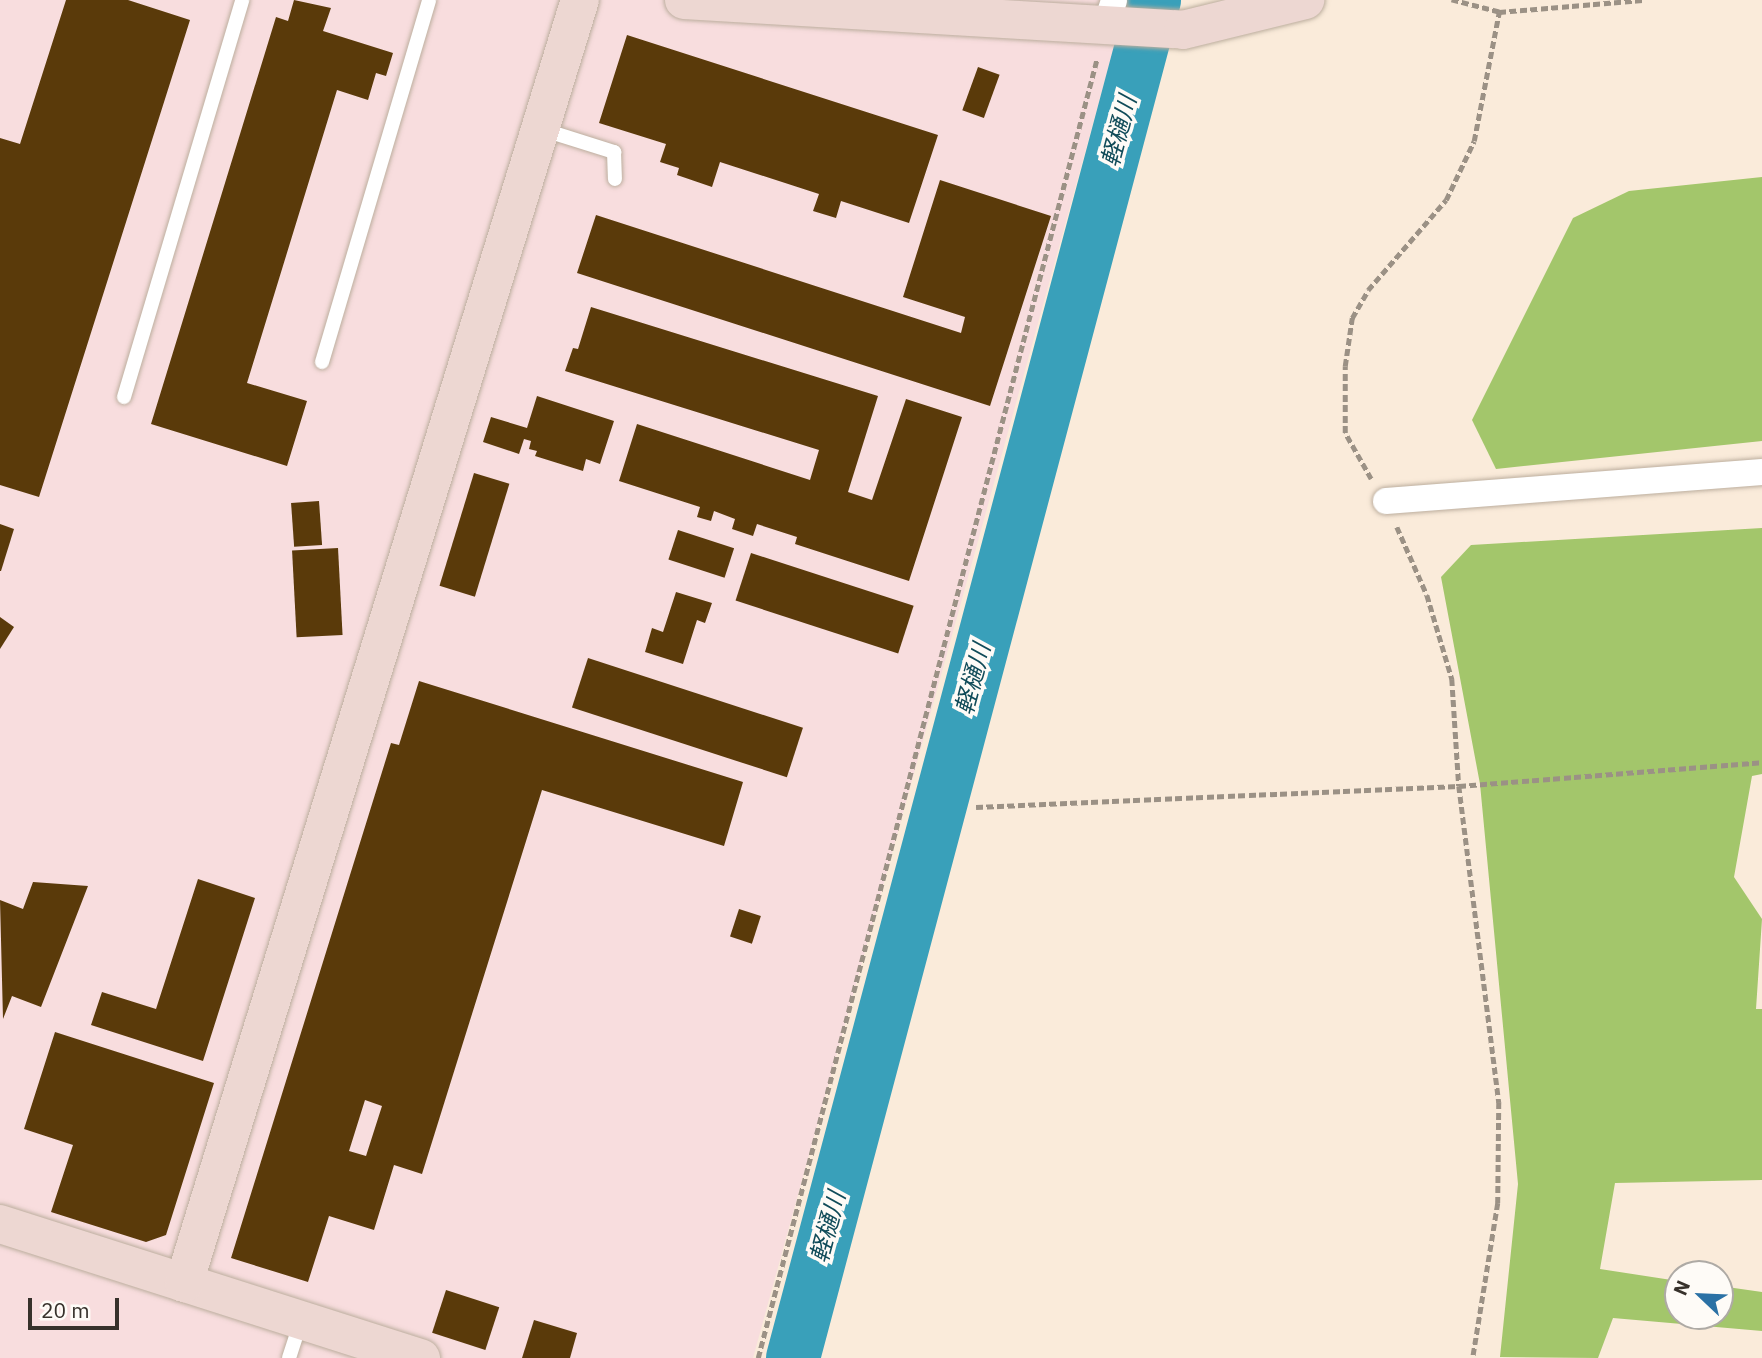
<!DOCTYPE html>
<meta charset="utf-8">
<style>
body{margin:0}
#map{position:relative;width:1762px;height:1358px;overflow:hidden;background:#faebda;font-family:"IBM Plex Sans","Noto Sans JP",sans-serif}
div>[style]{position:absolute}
.industrial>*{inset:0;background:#f8ddde}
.forest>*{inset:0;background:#a3c66b}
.river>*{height:54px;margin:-27px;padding:0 27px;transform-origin:27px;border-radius:27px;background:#39a0ba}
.building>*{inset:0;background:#5a3a0a;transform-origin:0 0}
.path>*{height:4.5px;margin-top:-2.25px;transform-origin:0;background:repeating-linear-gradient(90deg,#9b9185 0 7px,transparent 0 10.5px)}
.roads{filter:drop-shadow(0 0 2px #bcae9e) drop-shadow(0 0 2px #bcae9e)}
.lane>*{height:14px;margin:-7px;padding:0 7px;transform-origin:7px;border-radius:7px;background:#fff}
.street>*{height:26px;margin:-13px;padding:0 13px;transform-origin:13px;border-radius:13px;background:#fff}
.secondary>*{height:38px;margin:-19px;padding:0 19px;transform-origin:19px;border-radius:19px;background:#edd7d2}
span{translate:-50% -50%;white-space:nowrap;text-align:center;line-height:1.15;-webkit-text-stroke:7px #fefbf7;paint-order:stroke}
.water-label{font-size:24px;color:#104b59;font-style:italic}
.north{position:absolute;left:1664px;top:1260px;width:70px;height:70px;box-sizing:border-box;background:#fefbf7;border:2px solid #aeaaa5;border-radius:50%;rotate:293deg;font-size:19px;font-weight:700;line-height:28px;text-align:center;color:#37312b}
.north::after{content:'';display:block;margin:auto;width:24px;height:32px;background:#2b71a5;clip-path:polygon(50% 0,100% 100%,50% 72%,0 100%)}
.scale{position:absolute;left:28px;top:1298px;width:91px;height:32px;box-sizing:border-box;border:4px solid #37312b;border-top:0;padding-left:9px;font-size:21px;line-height:24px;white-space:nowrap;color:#37312b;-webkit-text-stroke:5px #fefbf7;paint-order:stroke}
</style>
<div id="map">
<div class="industrial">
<i style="clip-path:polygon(0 0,1127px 0,753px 1358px,0 1358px)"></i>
</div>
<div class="forest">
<i style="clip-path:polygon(1762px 177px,1762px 441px,1496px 469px,1472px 420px,1573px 218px,1629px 191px)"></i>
<i style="clip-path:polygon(1762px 528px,1762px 774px,1752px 776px,1734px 877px,1762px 919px,1756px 1009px,1762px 1009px,1762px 1180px,1615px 1183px,1600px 1269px,1678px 1281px,1678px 1316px,1720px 1316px,1720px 1286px,1762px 1292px,1762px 1331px,1613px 1318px,1598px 1358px,1500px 1357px,1518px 1184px,1480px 784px,1441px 577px,1471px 545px)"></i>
</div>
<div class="river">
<i style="left:793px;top:1358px;width:1405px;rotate:-75.11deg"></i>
</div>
<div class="building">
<i style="clip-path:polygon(66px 0,128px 0,190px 20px,39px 497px,0 485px,0 138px,20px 144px)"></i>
<i style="clip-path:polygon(294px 0,331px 8px,323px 31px,393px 53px,386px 76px,376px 73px,368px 100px,337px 90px,247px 383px,307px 401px,287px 466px,151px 424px,276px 17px,288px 21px)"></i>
<i style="clip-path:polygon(627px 35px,938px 135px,909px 223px,841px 201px,836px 218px,813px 211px,819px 194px,720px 162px,712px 187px,677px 175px,679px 168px,660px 162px,666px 144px,599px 123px)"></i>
<i style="left:978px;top:67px;width:23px;height:46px;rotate:20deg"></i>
<i style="clip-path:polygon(940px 180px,1051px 216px,990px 406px,577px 273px,596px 215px,961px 333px,965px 317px,903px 297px)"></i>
<i style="clip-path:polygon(591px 307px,878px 396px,848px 492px,872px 500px,906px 399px,962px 417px,909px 581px,795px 544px,797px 537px,757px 524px,753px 536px,732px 529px,735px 519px,714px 511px,711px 521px,697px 517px,700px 507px,619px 481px,637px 424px,810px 480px,819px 450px,565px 371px,573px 348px,578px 349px)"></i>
<i style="clip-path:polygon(537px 396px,614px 421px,600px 464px,586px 459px,583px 471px,535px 456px,537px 451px,529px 449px,531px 441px,524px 439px,519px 454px,483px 442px,491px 417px,527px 428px)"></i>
<i style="left:474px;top:473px;width:37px;height:118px;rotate:17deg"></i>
<i style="left:319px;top:501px;width:44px;height:28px;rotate:86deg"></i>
<i style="clip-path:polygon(0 524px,14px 529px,1px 571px,0 571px)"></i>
<i style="left:678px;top:530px;width:59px;height:31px;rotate:18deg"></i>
<i style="left:338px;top:548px;width:87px;height:46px;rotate:87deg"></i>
<i style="left:751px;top:553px;width:171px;height:50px;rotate:18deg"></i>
<i style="clip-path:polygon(676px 592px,712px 603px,705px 623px,697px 620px,683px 664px,645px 652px,652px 628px,663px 632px)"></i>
<i style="clip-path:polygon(0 617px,14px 627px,0 649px)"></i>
<i style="left:588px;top:658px;width:226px;height:52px;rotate:18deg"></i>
<i style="clip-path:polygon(evenodd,419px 681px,743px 782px,724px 846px,542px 790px,422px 1174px,394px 1165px,374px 1230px,329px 1216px,308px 1282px,231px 1258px,391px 743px,399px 745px,419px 681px,365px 1100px,382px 1106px,366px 1156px,349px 1151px,365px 1100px)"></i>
<i style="clip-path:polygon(198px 879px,255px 898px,203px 1061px,91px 1025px,102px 992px,156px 1009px)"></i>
<i style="clip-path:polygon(33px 882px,88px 886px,41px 1007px,12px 996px,3px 1019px,0 900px,23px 909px)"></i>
<i style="left:739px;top:909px;width:23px;height:29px;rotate:18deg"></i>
<i style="clip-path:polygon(55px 1032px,214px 1083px,166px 1235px,146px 1242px,51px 1212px,73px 1145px,24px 1129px)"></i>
<i style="left:446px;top:1290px;width:56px;height:45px;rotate:18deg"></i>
<i style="clip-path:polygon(534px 1320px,577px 1333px,570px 1358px,522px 1358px)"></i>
</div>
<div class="path">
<i style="left:1499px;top:12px;width:144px;rotate:-4.8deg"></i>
<i style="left:1371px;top:479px;width:53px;rotate:-119.5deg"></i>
<i style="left:1345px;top:433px;width:67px;rotate:-90deg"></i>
<i style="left:1345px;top:366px;width:49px;rotate:-81.7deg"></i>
<i style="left:1352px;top:318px;width:32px;rotate:-60deg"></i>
<i style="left:1368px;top:290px;width:119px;rotate:-49.1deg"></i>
<i style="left:1446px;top:200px;width:65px;rotate:-64.6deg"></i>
<i style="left:1474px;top:141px;width:131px;rotate:-79deg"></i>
<i style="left:1499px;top:12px;width:49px;rotate:-165.7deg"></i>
<i style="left:1397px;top:527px;width:74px;rotate:66.2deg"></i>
<i style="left:1427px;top:595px;width:88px;rotate:73.4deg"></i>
<i style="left:1452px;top:679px;width:107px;rotate:86.3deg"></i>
<i style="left:1459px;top:786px;width:319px;rotate:82.8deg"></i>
<i style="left:1499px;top:1102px;width:101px;rotate:90.6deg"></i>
<i style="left:1498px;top:1203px;width:157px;rotate:99.2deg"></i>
<i style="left:976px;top:807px;width:483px;rotate:-2.5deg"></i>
<i style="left:1459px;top:786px;width:304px;rotate:-4.5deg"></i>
<i style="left:758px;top:1358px;width:1343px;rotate:-75.38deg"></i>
</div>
<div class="roads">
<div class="lane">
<i style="left:541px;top:129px;width:77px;rotate:17.5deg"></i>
<i style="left:614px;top:152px;width:27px;rotate:88deg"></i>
<i style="left:322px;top:362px;width:377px;rotate:-73.5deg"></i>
<i style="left:124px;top:397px;width:414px;rotate:-73.4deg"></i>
<i style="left:289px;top:1358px;width:39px;rotate:-72deg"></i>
</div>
<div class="street">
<i style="left:1105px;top:28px;width:29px;rotate:-72deg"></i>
<i style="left:1386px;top:501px;width:377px;rotate:-4.4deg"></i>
</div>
<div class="secondary">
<i style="left:684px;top:0;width:500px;rotate:3.4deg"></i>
<i style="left:1183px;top:30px;width:126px;rotate:-13.8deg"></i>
<i style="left:0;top:1224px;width:442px;rotate:17.7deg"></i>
<i style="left:184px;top:1283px;width:1343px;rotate:-72.85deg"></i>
</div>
</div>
<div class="water-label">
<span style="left:1119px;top:131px;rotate:-75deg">軽樋川</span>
<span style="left:973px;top:679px;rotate:-75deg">軽樋川</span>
<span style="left:828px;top:1227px;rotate:-75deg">軽樋川</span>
</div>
<div class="north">N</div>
<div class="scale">20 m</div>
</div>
